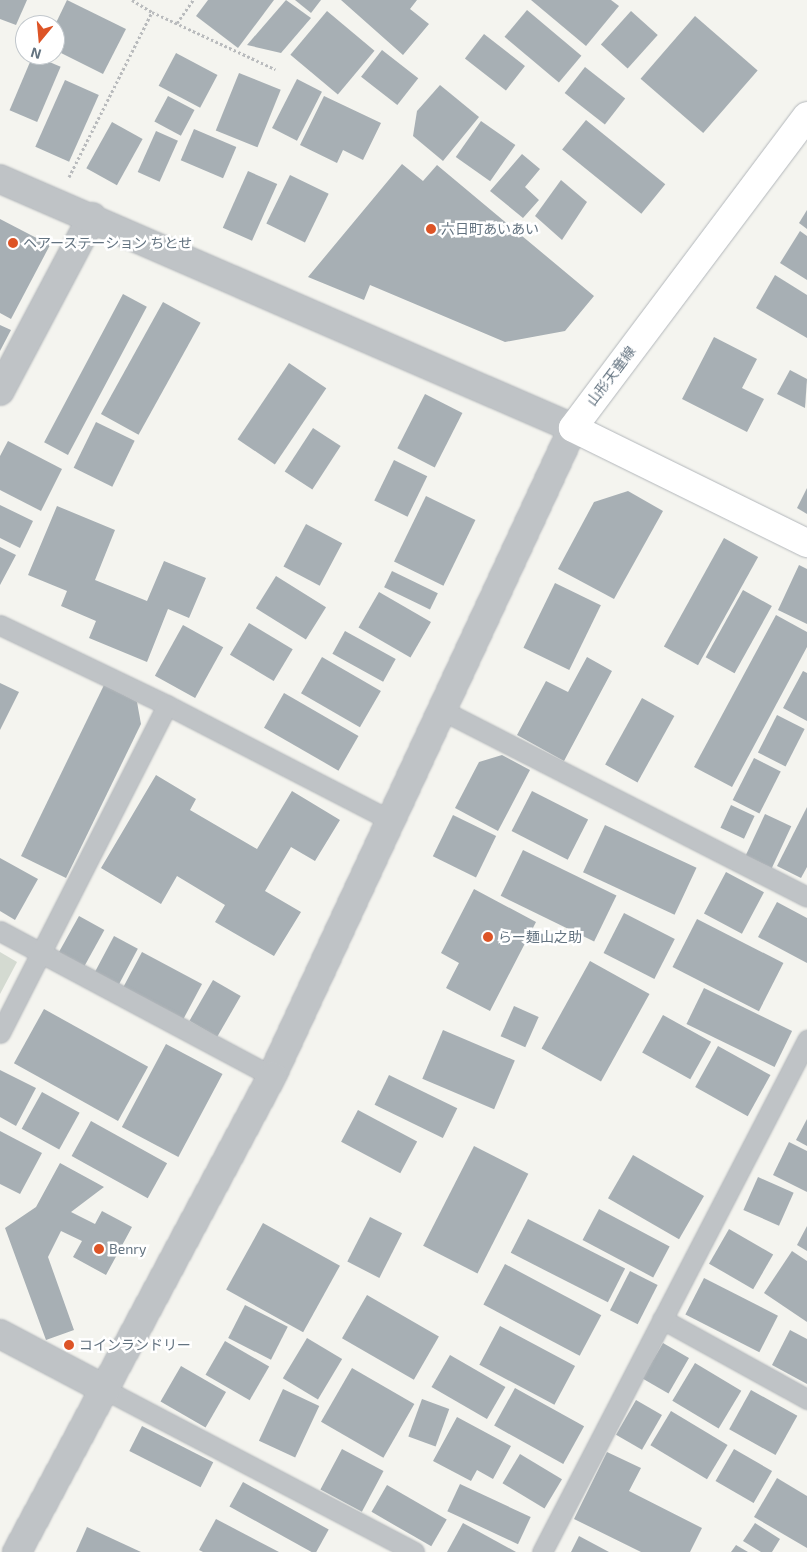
<!DOCTYPE html>
<meta charset="utf-8">
<style>
body{margin:0}
#map{position:relative;width:807px;height:1552px;overflow:hidden;background:#f4f4ef;font-family:"Exo 2","Noto Sans JP",sans-serif}
div>[style]{position:absolute}
.green>*{inset:0;background:#d4dad1}
.building>*{inset:0;background:#a7afb4;transform-origin:0 0}
.path>*{height:3px;margin-top:-1.5px;transform-origin:0;background:repeating-linear-gradient(90deg,#b9bbbd 0 2.5px,transparent 0 5px)}
.roads{filter:drop-shadow(0 0 1px #b2b6ba) drop-shadow(0 0 1px #b2b6ba)}
.service>*{height:19px;margin:-9.5px;padding:0 9.5px;transform-origin:9.5px;border-radius:9.5px;background:#bfc3c6}
.minor>*{height:28px;margin:-14px;padding:0 14px;transform-origin:14px;border-radius:14px;background:#bfc3c6}
.tertiary>*{height:28px;margin:-14px;padding:0 14px;transform-origin:14px;border-radius:14px;background:#bfc3c6}
.primary>*{height:28px;margin:-14px;padding:0 14px;transform-origin:14px;border-radius:14px;background:#fff}
.dots>*{width:14px;height:14px;translate:-50% -50%;box-sizing:border-box;border:2px solid #fff;border-radius:50%}
span{translate:-50% -50%;white-space:nowrap;text-align:center;line-height:1.15;-webkit-text-stroke:5px #fff;paint-order:stroke}
.poi-label{font-size:14px;color:#637380}
.left{translate:0 -50%;text-align:left}
.street-label{font-size:14px;color:#637380}
.north{position:absolute;left:15px;top:15px;width:50px;height:50px;box-sizing:border-box;background:#fff;border:1px solid #c1c7cc;border-radius:50%;rotate:197deg;font-size:14px;font-weight:700;line-height:20px;text-align:center;color:#637380}
.north::after{content:'';display:block;margin:auto;width:18px;height:22px;background:#dd5426;clip-path:polygon(50% 0,100% 100%,50% 72%,0 100%)}
</style>
<div id="map">
<div class="green">
<i style="clip-path:polygon(0 952px,17px 962px,0 994px)"></i>
</div>
<div class="building">
<i style="clip-path:polygon(0 0,27px 0,16px 25px,0 19px)"></i>
<i style="clip-path:polygon(67px 0,126px 29px,103px 74px,55px 50px,55px 25px)"></i>
<i style="clip-path:polygon(208px 0,274px 0,238px 48px,196px 16px)"></i>
<i style="clip-path:polygon(286px 0,311px 18px,281px 53px,247px 45px)"></i>
<i style="clip-path:polygon(295px 0,321px 0,311px 13px)"></i>
<i style="clip-path:polygon(341px 0,417px 0,410px 9px,429px 24px,403px 55px)"></i>
<i style="clip-path:polygon(531px 0,611px 0,619px 6px,586px 46px)"></i>
<i style="left:527px;top:10px;width:71px;height:35px;rotate:40deg"></i>
<i style="left:327px;top:11px;width:62px;height:57px;rotate:40deg"></i>
<i style="left:631px;top:11px;width:36px;height:45px;rotate:42deg"></i>
<i style="left:695px;top:16px;width:83px;height:83px;rotate:41deg"></i>
<i style="left:484px;top:34px;width:52px;height:31px;rotate:38deg"></i>
<i style="left:382px;top:50px;width:46px;height:34px;rotate:38deg"></i>
<i style="left:176px;top:53px;width:47px;height:37px;rotate:28deg"></i>
<i style="left:33px;top:55px;width:30px;height:60px;rotate:23deg"></i>
<i style="left:585px;top:67px;width:51px;height:33px;rotate:38deg"></i>
<i style="left:239px;top:73px;width:45px;height:62px;rotate:22deg"></i>
<i style="left:297px;top:79px;width:28px;height:55px;rotate:27deg"></i>
<i style="left:65px;top:80px;width:37px;height:73px;rotate:24deg"></i>
<i style="clip-path:polygon(440px 85px,479px 117px,443px 161px,413px 136px,417px 111px)"></i>
<i style="left:168px;top:96px;width:30px;height:29px;rotate:28deg"></i>
<i style="clip-path:polygon(324px 96px,381px 123px,363px 160px,343px 150px,337px 163px,300px 145px)"></i>
<i style="left:586px;top:120px;width:102px;height:38px;rotate:39deg"></i>
<i style="left:481px;top:121px;width:42px;height:44px;rotate:35deg"></i>
<i style="left:112px;top:122px;width:35px;height:53px;rotate:29deg"></i>
<i style="left:194px;top:129px;width:46px;height:34px;rotate:23deg"></i>
<i style="left:156px;top:131px;width:24px;height:45px;rotate:24deg"></i>
<i style="clip-path:polygon(522px 154px,540px 169px,525px 187px,539px 200px,523px 218px,490px 191px)"></i>
<i style="clip-path:polygon(402px 164px,423px 181px,437px 165px,594px 296px,565px 331px,505px 342px,370px 285px,364px 300px,308px 277px)"></i>
<i style="left:248px;top:171px;width:32px;height:62px;rotate:24deg"></i>
<i style="left:290px;top:175px;width:43px;height:54px;rotate:26deg"></i>
<i style="clip-path:polygon(561px 180px,587px 202px,562px 240px,535px 216px)"></i>
<i style="clip-path:polygon(807px 210px,807px 229px,799px 223px)"></i>
<i style="clip-path:polygon(0 219px,50px 245px,11px 319px,0 313px)"></i>
<i style="clip-path:polygon(800px 231px,807px 236px,807px 280px,780px 263px)"></i>
<i style="clip-path:polygon(775px 275px,807px 295px,807px 338px,756px 308px)"></i>
<i style="left:123px;top:294px;width:27px;height:168px;rotate:28deg"></i>
<i style="left:163px;top:302px;width:43px;height:128px;rotate:29deg"></i>
<i style="clip-path:polygon(0 325px,11px 330px,0 351px)"></i>
<i style="clip-path:polygon(714px 337px,757px 359px,742px 388px,764px 399px,747px 432px,682px 399px)"></i>
<i style="left:289px;top:363px;width:45px;height:92px;rotate:34deg"></i>
<i style="clip-path:polygon(790px 370px,807px 379px,805px 408px,777px 394px)"></i>
<i style="left:425px;top:394px;width:42px;height:61px;rotate:27deg"></i>
<i style="left:96px;top:422px;width:43px;height:51px;rotate:26deg"></i>
<i style="left:313px;top:428px;width:33px;height:52px;rotate:33deg"></i>
<i style="clip-path:polygon(8px 441px,62px 469px,41px 511px,0 490px,0 456px)"></i>
<i style="left:394px;top:460px;width:37px;height:45px;rotate:26deg"></i>
<i style="clip-path:polygon(807px 488px,807px 514px,797px 508px)"></i>
<i style="clip-path:polygon(628px 491px,663px 511px,614px 599px,558px 569px,594px 502px)"></i>
<i style="left:426px;top:496px;width:55px;height:73px;rotate:26deg"></i>
<i style="clip-path:polygon(0 505px,33px 521px,20px 548px,0 538px)"></i>
<i style="clip-path:polygon(57px 506px,115px 530px,95px 580px,147px 601px,164px 561px,206px 578px,189px 618px,168px 609px,147px 662px,89px 638px,96px 621px,61px 606px,67px 591px,28px 575px)"></i>
<i style="left:306px;top:524px;width:41px;height:48px;rotate:28deg"></i>
<i style="left:724px;top:538px;width:39px;height:124px;rotate:29deg"></i>
<i style="clip-path:polygon(0 547px,16px 555px,0 585px)"></i>
<i style="clip-path:polygon(799px 565px,807px 569px,807px 624px,778px 610px)"></i>
<i style="left:392px;top:571px;width:51px;height:18px;rotate:26deg"></i>
<i style="left:276px;top:576px;width:59px;height:38px;rotate:32deg"></i>
<i style="left:555px;top:583px;width:51px;height:72px;rotate:26deg"></i>
<i style="left:743px;top:590px;width:33px;height:77px;rotate:29deg"></i>
<i style="left:379px;top:592px;width:60px;height:41px;rotate:30deg"></i>
<i style="clip-path:polygon(776px 615px,807px 632px,807px 647px,732px 787px,694px 767px)"></i>
<i style="left:249px;top:623px;width:51px;height:37px;rotate:31deg"></i>
<i style="left:183px;top:625px;width:46px;height:58px;rotate:29deg"></i>
<i style="left:345px;top:631px;width:58px;height:26px;rotate:29deg"></i>
<i style="left:322px;top:657px;width:68px;height:42px;rotate:30deg"></i>
<i style="clip-path:polygon(587px 657px,612px 671px,564px 761px,517px 735px,546px 681px,568px 692px)"></i>
<i style="clip-path:polygon(803px 671px,807px 673px,807px 721px,783px 708px)"></i>
<i style="clip-path:polygon(0 683px,19px 692px,0 730px)"></i>
<i style="clip-path:polygon(104px 685px,137px 702px,141px 724px,66px 878px,21px 856px)"></i>
<i style="left:284px;top:693px;width:86px;height:40px;rotate:30deg"></i>
<i style="left:642px;top:698px;width:37px;height:76px;rotate:29deg"></i>
<i style="left:777px;top:715px;width:31px;height:42px;rotate:27deg"></i>
<i style="clip-path:polygon(502px 755px,530px 770px,498px 831px,455px 808px,479px 762px)"></i>
<i style="left:754px;top:758px;width:30px;height:47px;rotate:27deg"></i>
<i style="clip-path:polygon(156px 775px,196px 799px,190px 810px,257px 849px,292px 791px,340px 820px,315px 861px,291px 847px,265px 891px,301px 912px,274px 956px,215px 922px,225px 905px,177px 876px,161px 904px,101px 868px)"></i>
<i style="left:532px;top:791px;width:63px;height:45px;rotate:27deg"></i>
<i style="left:731px;top:805px;width:26px;height:25px;rotate:25deg"></i>
<i style="clip-path:polygon(807px 807px,807px 867px,801px 878px,777px 866px)"></i>
<i style="left:765px;top:814px;width:29px;height:46px;rotate:25deg"></i>
<i style="left:453px;top:815px;width:48px;height:46px;rotate:26deg"></i>
<i style="left:605px;top:825px;width:101px;height:52px;rotate:25deg"></i>
<i style="left:523px;top:850px;width:104px;height:51px;rotate:26deg"></i>
<i style="clip-path:polygon(0 858px,38px 879px,15px 920px,0 911px)"></i>
<i style="left:726px;top:872px;width:43px;height:47px;rotate:28deg"></i>
<i style="clip-path:polygon(474px 889px,536px 922px,490px 1011px,446px 988px,459px 963px,441px 953px)"></i>
<i style="clip-path:polygon(777px 902px,807px 918px,807px 963px,758px 937px)"></i>
<i style="left:624px;top:913px;width:57px;height:45px;rotate:27deg"></i>
<i style="left:79px;top:916px;width:29px;height:43px;rotate:29deg"></i>
<i style="left:697px;top:919px;width:97px;height:54px;rotate:27deg"></i>
<i style="left:114px;top:936px;width:27px;height:41px;rotate:28deg"></i>
<i style="left:142px;top:952px;width:68px;height:42px;rotate:28deg"></i>
<i style="left:590px;top:961px;width:68px;height:100px;rotate:29deg"></i>
<i style="left:213px;top:980px;width:32px;height:47px;rotate:30deg"></i>
<i style="left:704px;top:988px;width:98px;height:40px;rotate:26deg"></i>
<i style="left:514px;top:1006px;width:27px;height:33px;rotate:24deg"></i>
<i style="left:44px;top:1009px;width:119px;height:62px;rotate:29deg"></i>
<i style="left:663px;top:1015px;width:55px;height:43px;rotate:29deg"></i>
<i style="left:443px;top:1030px;width:78px;height:53px;rotate:23deg"></i>
<i style="left:166px;top:1044px;width:64px;height:94px;rotate:28deg"></i>
<i style="left:718px;top:1046px;width:60px;height:47px;rotate:29deg"></i>
<i style="clip-path:polygon(0 1070px,36px 1088px,16px 1126px,0 1117px)"></i>
<i style="left:389px;top:1075px;width:76px;height:33px;rotate:26deg"></i>
<i style="left:42px;top:1092px;width:43px;height:42px;rotate:29deg"></i>
<i style="left:358px;top:1110px;width:67px;height:36px;rotate:28deg"></i>
<i style="clip-path:polygon(807px 1119px,807px 1146px,796px 1140px)"></i>
<i style="left:91px;top:1121px;width:87px;height:40px;rotate:29deg"></i>
<i style="clip-path:polygon(0 1131px,42px 1153px,20px 1194px,0 1184px)"></i>
<i style="clip-path:polygon(789px 1142px,807px 1151px,807px 1192px,773px 1175px)"></i>
<i style="left:474px;top:1146px;width:61px;height:112px;rotate:27deg"></i>
<i style="left:633px;top:1155px;width:82px;height:50px;rotate:30deg"></i>
<i style="clip-path:polygon(60px 1163px,104px 1187px,71px 1212px,95px 1224px,102px 1211px,132px 1227px,106px 1275px,73px 1257px,82px 1241px,61px 1231px,48px 1257px,74px 1330px,46px 1340px,5px 1228px,36px 1207px)"></i>
<i style="left:758px;top:1177px;width:39px;height:36px;rotate:24deg"></i>
<i style="left:599px;top:1209px;width:80px;height:35px;rotate:28deg"></i>
<i style="left:370px;top:1217px;width:36px;height:50px;rotate:27deg"></i>
<i style="left:528px;top:1219px;width:109px;height:38px;rotate:27deg"></i>
<i style="left:263px;top:1223px;width:88px;height:76px;rotate:29deg"></i>
<i style="clip-path:polygon(807px 1226px,807px 1251px,797px 1245px)"></i>
<i style="left:729px;top:1229px;width:51px;height:40px;rotate:30deg"></i>
<i style="clip-path:polygon(792px 1251px,807px 1261px,807px 1322px,764px 1293px)"></i>
<i style="left:505px;top:1264px;width:109px;height:46px;rotate:28deg"></i>
<i style="left:630px;top:1271px;width:31px;height:44px;rotate:27deg"></i>
<i style="left:704px;top:1278px;width:83px;height:41px;rotate:27deg"></i>
<i style="left:367px;top:1295px;width:83px;height:50px;rotate:30deg"></i>
<i style="left:245px;top:1305px;width:48px;height:37px;rotate:27deg"></i>
<i style="left:500px;top:1326px;width:85px;height:44px;rotate:28deg"></i>
<i style="clip-path:polygon(790px 1330px,807px 1339px,807px 1384px,772px 1365px)"></i>
<i style="left:307px;top:1338px;width:41px;height:47px;rotate:31deg"></i>
<i style="left:225px;top:1341px;width:51px;height:39px;rotate:30deg"></i>
<i style="left:663px;top:1343px;width:30px;height:41px;rotate:30deg"></i>
<i style="left:450px;top:1355px;width:64px;height:37px;rotate:30deg"></i>
<i style="left:695px;top:1363px;width:54px;height:44px;rotate:31deg"></i>
<i style="left:181px;top:1366px;width:52px;height:41px;rotate:30deg"></i>
<i style="left:352px;top:1368px;width:72px;height:62px;rotate:30deg"></i>
<i style="left:515px;top:1388px;width:79px;height:43px;rotate:29deg"></i>
<i style="left:283px;top:1389px;width:40px;height:57px;rotate:25deg"></i>
<i style="left:751px;top:1390px;width:53px;height:45px;rotate:29deg"></i>
<i style="left:422px;top:1399px;width:29px;height:40px;rotate:20deg"></i>
<i style="left:636px;top:1400px;width:30px;height:40px;rotate:30deg"></i>
<i style="left:671px;top:1411px;width:66px;height:40px;rotate:31deg"></i>
<i style="clip-path:polygon(457px 1417px,511px 1446px,493px 1479px,477px 1470px,471px 1481px,433px 1461px)"></i>
<i style="left:142px;top:1426px;width:80px;height:28px;rotate:27deg"></i>
<i style="left:342px;top:1449px;width:47px;height:46px;rotate:28deg"></i>
<i style="left:734px;top:1449px;width:44px;height:37px;rotate:30deg"></i>
<i style="clip-path:polygon(607px 1452px,641px 1468px,629px 1491px,702px 1528px,690px 1552px,641px 1552px,574px 1519px)"></i>
<i style="left:520px;top:1454px;width:49px;height:34px;rotate:31deg"></i>
<i style="clip-path:polygon(777px 1478px,807px 1496px,807px 1548px,754px 1517px)"></i>
<i style="left:243px;top:1482px;width:98px;height:28px;rotate:29deg"></i>
<i style="left:460px;top:1484px;width:78px;height:30px;rotate:25deg"></i>
<i style="left:387px;top:1485px;width:69px;height:31px;rotate:30deg"></i>
<i style="clip-path:polygon(216px 1519px,279px 1552px,203px 1552px,199px 1550px)"></i>
<i style="clip-path:polygon(463px 1523px,516px 1552px,447px 1552px)"></i>
<i style="clip-path:polygon(755px 1523px,780px 1539px,772px 1552px,761px 1552px,743px 1541px)"></i>
<i style="clip-path:polygon(87px 1527px,141px 1552px,76px 1552px)"></i>
<i style="clip-path:polygon(579px 1536px,609px 1552px,571px 1552px)"></i>
<i style="clip-path:polygon(736px 1545px,748px 1552px,731px 1552px)"></i>
</div>
<div class="path">
<i style="left:132px;top:0;width:23px;rotate:31deg"></i>
<i style="left:177px;top:23px;width:28px;rotate:-55deg"></i>
<i style="left:69px;top:177px;width:185px;rotate:-63.3deg"></i>
<i style="left:152px;top:12px;width:136px;rotate:24.9deg"></i>
</div>
<div class="roads">
<div class="service">
<i style="left:0;top:625px;width:185px;rotate:25.6deg"></i>
<i style="left:167px;top:705px;width:253px;rotate:27.3deg"></i>
<i style="left:440px;top:709px;width:412px;rotate:27.1deg"></i>
<i style="left:0;top:931px;width:308px;rotate:28.1deg"></i>
<i style="left:0;top:1033px;width:368px;rotate:-63deg"></i>
<i style="left:662px;top:1319px;width:166px;rotate:28.9deg"></i>
<i style="left:106px;top:1390px;width:348px;rotate:27.7deg"></i>
<i style="left:542px;top:1552px;width:577px;rotate:-62.63deg"></i>
</div>
<div class="minor">
<i style="left:0;top:391px;width:197px;rotate:-62.1deg"></i>
<i style="left:0;top:1334px;width:120px;rotate:27.8deg"></i>
</div>
<div class="tertiary">
<i style="left:0;top:179px;width:625px;rotate:23.49deg"></i>
<i style="left:573px;top:428px;width:714px;rotate:114.92deg"></i>
<i style="left:272px;top:1076px;width:540px;rotate:118.18deg"></i>
</div>
<div class="primary">
<i style="left:807px;top:116px;width:390px;rotate:126.9deg"></i>
<i style="left:573px;top:428px;width:261px;rotate:26.2deg"></i>
</div>
</div>
<div class="dots">
<i style="left:431px;top:229px;background:#dd5426"></i>
<i style="left:13px;top:243px;background:#dd5426"></i>
<i style="left:488px;top:937px;background:#dd5426"></i>
<i style="left:99px;top:1249px;background:#dd5426"></i>
<i style="left:69px;top:1345px;background:#dd5426"></i>
</div>
<div class="poi-label">
<span class="left" style="left:441px;top:229px">六日町あいあい</span>
<span class="left" style="left:23px;top:243px">ヘアーステーション ちとせ</span>
<span class="left" style="left:498px;top:937px">らー麺山之助</span>
<span class="left" style="left:109px;top:1249px">Benry</span>
<span class="left" style="left:79px;top:1345px">コインランドリー</span>
</div>
<div class="street-label">
<span style="left:611px;top:376px;rotate:-53deg">山形天童線</span>
</div>
<div class="north">N</div>
</div>
